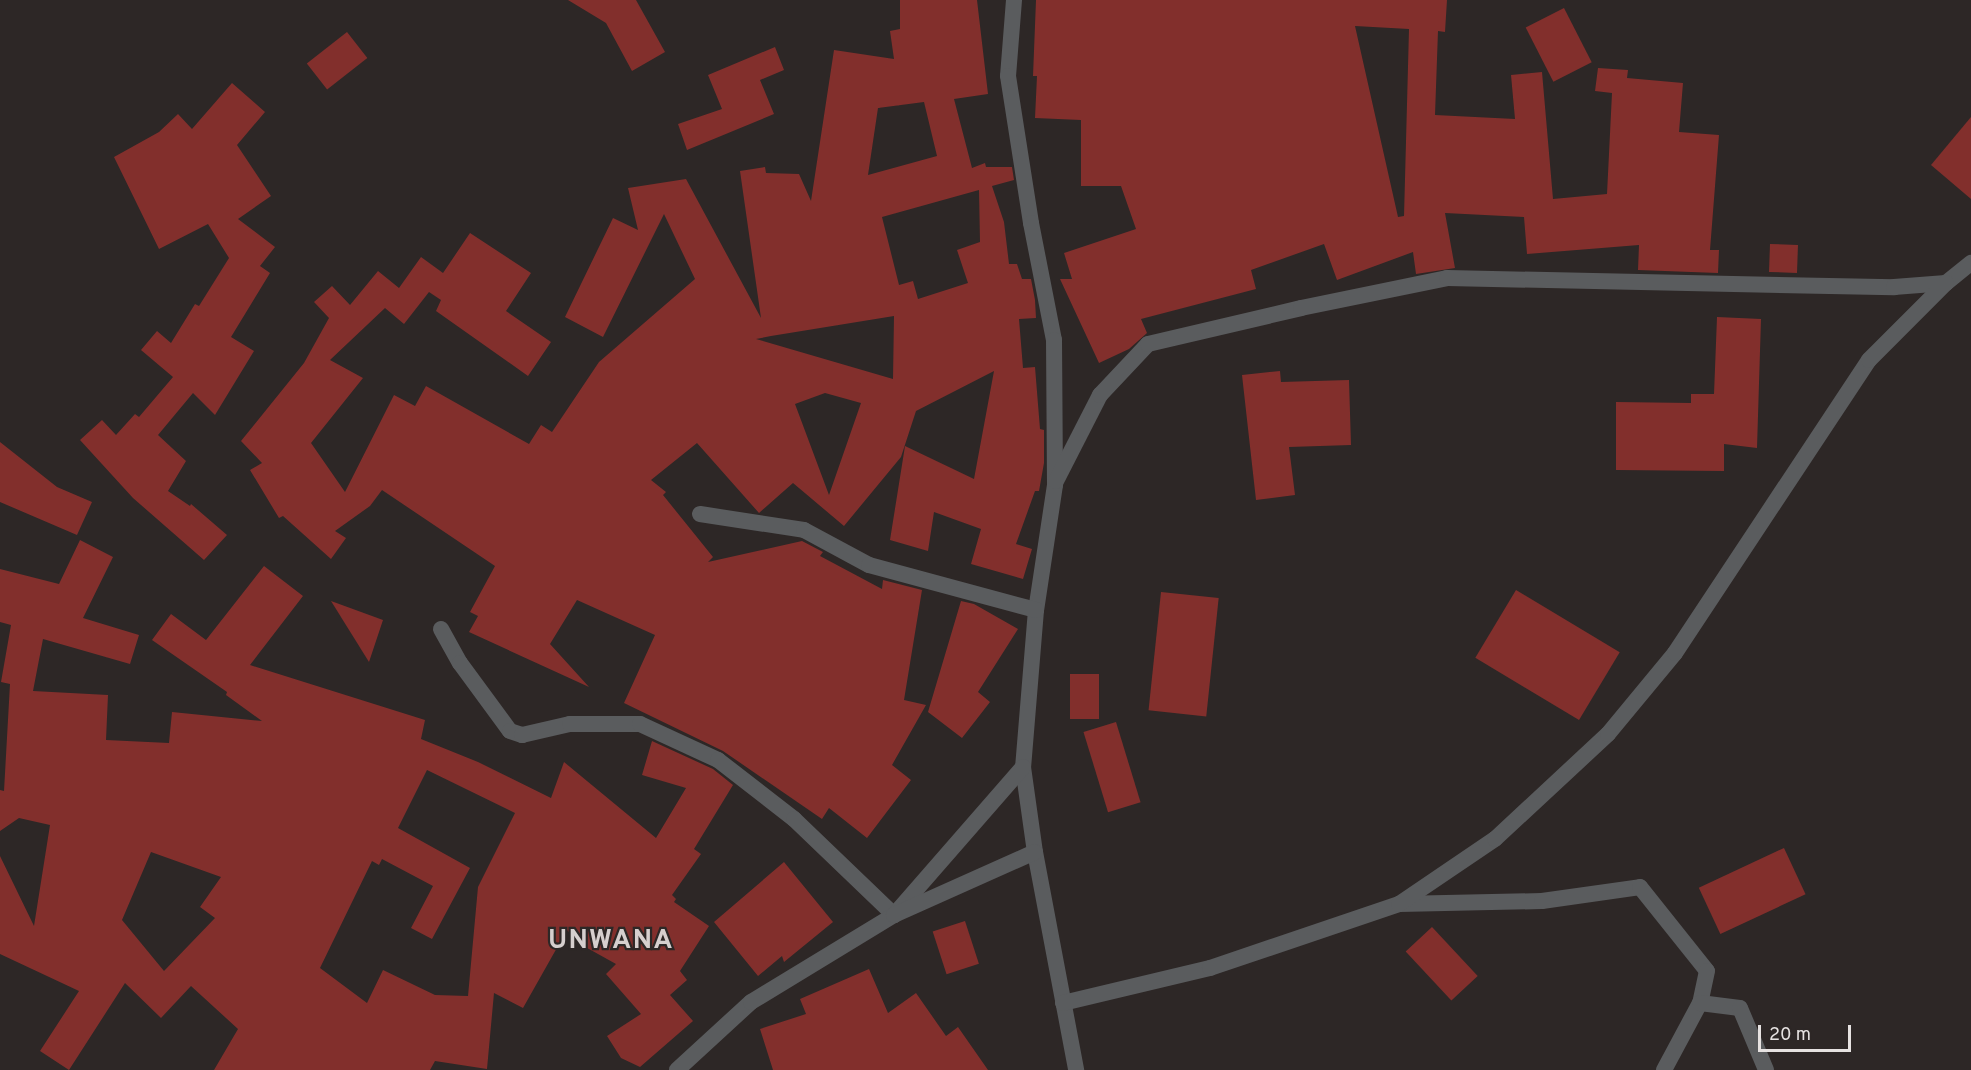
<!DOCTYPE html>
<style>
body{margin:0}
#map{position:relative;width:1971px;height:1070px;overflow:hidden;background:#2d2726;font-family:Overpass,sans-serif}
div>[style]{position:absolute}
.building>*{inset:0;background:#822f2c;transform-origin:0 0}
.minor>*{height:16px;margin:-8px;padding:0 8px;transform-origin:8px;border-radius:8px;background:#5a5c5e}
span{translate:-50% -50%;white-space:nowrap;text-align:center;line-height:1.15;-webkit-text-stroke:4.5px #2d2726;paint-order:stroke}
.district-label{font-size:27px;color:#d6cfce;font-weight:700;letter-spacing:1.5px}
.scale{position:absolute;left:1758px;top:1025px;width:93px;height:27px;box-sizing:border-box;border:3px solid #e6e2e1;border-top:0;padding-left:8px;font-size:18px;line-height:21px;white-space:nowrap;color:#e6e2e1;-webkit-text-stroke:4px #2d2726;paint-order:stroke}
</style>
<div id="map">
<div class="building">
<i style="clip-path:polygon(568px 0,636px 0,665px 52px,632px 71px,606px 23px)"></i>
<i style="clip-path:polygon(evenodd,900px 0,977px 0,988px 94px,954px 99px,972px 168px,985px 163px,986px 167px,1012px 167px,1014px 180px,992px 186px,1004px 222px,1009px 264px,1017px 264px,1022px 279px,1031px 279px,1035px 300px,1036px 318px,1019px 319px,1023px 368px,1035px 367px,1040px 429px,1044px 430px,1044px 463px,1039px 491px,1035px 491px,1016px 544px,1032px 549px,1023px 579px,971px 564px,981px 529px,934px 512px,928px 551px,890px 540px,905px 446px,974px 479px,994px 371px,916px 411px,901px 457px,844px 526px,793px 483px,759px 513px,697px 443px,651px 480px,666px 492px,663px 495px,713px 557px,708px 562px,802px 541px,823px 552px,820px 556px,882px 589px,883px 580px,922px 590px,904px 700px,926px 705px,892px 765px,911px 780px,867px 838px,829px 808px,822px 819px,723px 751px,624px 703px,655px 635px,577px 600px,550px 644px,589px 687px,469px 632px,478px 616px,470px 612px,495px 566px,382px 490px,370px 506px,335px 531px,346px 538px,331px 559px,283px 516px,279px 518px,250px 470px,262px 463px,241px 441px,304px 363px,329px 318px,314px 302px,332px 286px,350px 305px,378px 271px,399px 288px,421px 257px,443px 273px,470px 233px,531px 273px,506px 311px,551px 342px,528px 376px,436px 311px,441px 300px,429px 292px,404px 324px,385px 308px,330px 360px,363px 378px,311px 443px,345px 492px,394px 395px,415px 406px,426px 386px,529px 444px,541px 425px,552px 432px,599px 362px,695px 279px,664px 214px,603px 337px,565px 317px,613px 218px,638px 230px,628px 188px,686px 179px,761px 318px,740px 171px,765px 167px,766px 173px,799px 174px,811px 201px,834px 50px,894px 59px,890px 31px,900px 29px,900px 0,924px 102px,937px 156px,868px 175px,878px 108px,924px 102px,900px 0,979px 190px,980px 242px,957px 250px,968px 283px,918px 299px,913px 281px,899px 285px,882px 217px,979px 190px,900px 0,894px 316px,893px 379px,756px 339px,771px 336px,894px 316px,900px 0,825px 393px,861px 403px,829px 495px,795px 404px,825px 393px)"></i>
<i style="clip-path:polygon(evenodd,1036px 0,1447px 0,1445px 32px,1438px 31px,1435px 115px,1515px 119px,1511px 75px,1542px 72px,1553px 199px,1607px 194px,1612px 93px,1595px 91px,1598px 68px,1628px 70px,1627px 78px,1683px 83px,1679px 132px,1719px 135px,1710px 250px,1719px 250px,1718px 273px,1638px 270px,1639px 245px,1527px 254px,1524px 217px,1445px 213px,1455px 268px,1416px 274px,1413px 252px,1337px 280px,1324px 244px,1251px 270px,1256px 289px,1141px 319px,1147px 333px,1129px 349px,1099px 363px,1060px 279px,1072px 279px,1064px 253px,1136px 229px,1121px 186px,1081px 186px,1081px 120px,1035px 118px,1037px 76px,1033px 76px,1036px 0,1355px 26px,1409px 29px,1404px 216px,1398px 217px,1355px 26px)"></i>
<i style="left:1564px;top:8px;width:61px;height:43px;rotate:63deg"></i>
<i style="left:347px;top:32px;width:33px;height:51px;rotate:52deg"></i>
<i style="clip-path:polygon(775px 47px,784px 70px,760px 80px,774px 114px,687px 150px,678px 124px,722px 109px,708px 75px)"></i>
<i style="clip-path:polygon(232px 83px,265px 112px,237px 145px,271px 196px,238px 219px,275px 247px,260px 266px,270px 273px,231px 337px,254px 351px,215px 415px,193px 393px,158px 435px,186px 461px,168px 491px,190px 506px,191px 504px,227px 535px,204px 560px,133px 498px,80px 440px,102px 420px,116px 435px,135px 414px,139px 417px,173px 377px,141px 350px,157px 331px,171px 343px,195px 304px,199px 306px,229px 258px,208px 224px,159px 249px,114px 157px,159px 132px,178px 114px,192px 129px)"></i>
<i style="clip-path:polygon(1971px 117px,1971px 199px,1931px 165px)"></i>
<i style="left:1770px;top:244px;width:28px;height:28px;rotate:2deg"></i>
<i style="clip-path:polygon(1717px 317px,1761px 319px,1757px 448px,1724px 444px,1724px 471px,1616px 470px,1616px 402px,1691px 403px,1691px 394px,1714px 394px)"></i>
<i style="clip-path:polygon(1280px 371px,1281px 382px,1349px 380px,1351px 445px,1289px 447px,1295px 495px,1256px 500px,1242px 375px)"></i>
<i style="clip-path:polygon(0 442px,57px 487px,92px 502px,77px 535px,0 502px)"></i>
<i style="clip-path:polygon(evenodd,80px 540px,113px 557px,83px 618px,139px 635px,130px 664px,43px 639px,33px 691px,108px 695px,106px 740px,169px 743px,172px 712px,262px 721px,226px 695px,227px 692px,152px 640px,171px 614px,206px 640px,264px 566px,303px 596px,250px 665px,425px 720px,421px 739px,478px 762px,551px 798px,564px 762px,656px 838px,686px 788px,642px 775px,652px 741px,713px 769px,733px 785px,694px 849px,701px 854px,672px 895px,676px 899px,674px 902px,709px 926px,680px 971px,687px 980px,670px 995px,693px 1021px,640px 1067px,621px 1058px,607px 1036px,641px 1014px,606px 974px,616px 964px,580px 944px,567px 930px,523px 1008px,494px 993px,487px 1069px,435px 1061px,430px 1070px,214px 1070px,238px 1029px,191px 986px,161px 1018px,125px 983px,69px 1070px,40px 1051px,79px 991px,0 954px,0 856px,34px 926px,50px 825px,19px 818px,0 831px,0 790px,4px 791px,10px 684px,1px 682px,11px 625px,0 622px,0 569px,59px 584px,80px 540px,427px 770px,515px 813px,478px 887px,468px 996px,435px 995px,383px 970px,367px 1003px,320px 968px,372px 861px,379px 865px,382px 859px,433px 886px,411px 928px,432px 939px,470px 868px,398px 828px,427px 770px,80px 540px,151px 852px,221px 877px,200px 907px,215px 918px,164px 971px,122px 920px,151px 852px)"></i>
<i style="left:1516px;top:590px;width:121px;height:79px;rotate:31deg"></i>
<i style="left:1161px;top:592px;width:58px;height:119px;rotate:6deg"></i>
<i style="clip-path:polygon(331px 601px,383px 620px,369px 662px)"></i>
<i style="clip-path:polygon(961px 601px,974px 604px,1018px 629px,978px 692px,990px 702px,962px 738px,928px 712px)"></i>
<i style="left:1070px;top:674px;width:29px;height:45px"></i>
<i style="left:1116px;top:722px;width:84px;height:34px;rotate:73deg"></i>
<i style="left:1784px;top:848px;width:51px;height:94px;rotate:65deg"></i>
<i style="clip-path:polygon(784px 862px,833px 922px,784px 962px,782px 956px,758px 976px,714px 922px)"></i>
<i style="left:965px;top:921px;width:45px;height:34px;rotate:72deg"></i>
<i style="left:1432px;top:927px;width:67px;height:36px;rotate:47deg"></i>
<i style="clip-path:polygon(869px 969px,888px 1013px,916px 993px,946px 1036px,958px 1027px,988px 1070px,773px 1070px,760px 1029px,806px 1014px,800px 999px)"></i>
</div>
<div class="minor">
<i style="left:1014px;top:0;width:76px;rotate:94.5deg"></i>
<i style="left:1008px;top:76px;width:149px;rotate:81.1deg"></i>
<i style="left:1031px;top:223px;width:119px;rotate:78.9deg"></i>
<i style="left:1054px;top:340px;width:145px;rotate:89.6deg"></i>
<i style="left:1055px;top:485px;width:126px;rotate:98.6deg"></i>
<i style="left:1036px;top:610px;width:158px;rotate:94.7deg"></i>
<i style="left:1023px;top:767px;width:86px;rotate:82deg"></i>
<i style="left:1035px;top:852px;width:222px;rotate:79.3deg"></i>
<i style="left:1056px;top:481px;width:97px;rotate:-62.9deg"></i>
<i style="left:1100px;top:395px;width:70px;rotate:-46.7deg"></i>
<i style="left:1148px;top:344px;width:157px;rotate:-13.2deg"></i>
<i style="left:1301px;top:308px;width:149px;rotate:-11.6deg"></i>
<i style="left:1447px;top:278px;width:447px;rotate:1.2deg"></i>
<i style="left:1894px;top:287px;width:52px;rotate:-4.4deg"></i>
<i style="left:1946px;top:283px;width:32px;rotate:-39deg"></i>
<i style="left:700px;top:514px;width:105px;rotate:8.7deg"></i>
<i style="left:804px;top:530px;width:74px;rotate:28.3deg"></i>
<i style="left:869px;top:565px;width:173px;rotate:15.1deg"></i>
<i style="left:441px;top:629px;width:39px;rotate:61deg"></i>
<i style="left:460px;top:663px;width:84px;rotate:53.7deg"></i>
<i style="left:510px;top:731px;width:13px;rotate:18deg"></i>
<i style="left:522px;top:735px;width:49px;rotate:-12.9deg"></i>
<i style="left:570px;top:724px;width:70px"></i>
<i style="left:640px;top:724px;width:86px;rotate:24.8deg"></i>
<i style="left:718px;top:760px;width:96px;rotate:37.8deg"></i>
<i style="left:794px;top:819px;width:139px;rotate:43.8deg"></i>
<i style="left:894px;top:915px;width:196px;rotate:-48.9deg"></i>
<i style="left:1399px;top:904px;width:143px;rotate:-1.2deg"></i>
<i style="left:1542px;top:901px;width:99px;rotate:-8.1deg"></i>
<i style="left:1640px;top:887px;width:107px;rotate:51.4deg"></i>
<i style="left:1707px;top:971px;width:33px;rotate:102deg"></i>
<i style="left:1063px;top:1003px;width:151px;rotate:-13.4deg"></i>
<i style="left:1210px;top:968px;width:200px;rotate:-18.7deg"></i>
<i style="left:1399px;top:904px;width:116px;rotate:-34.1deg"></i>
<i style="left:1495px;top:839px;width:154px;rotate:-42.9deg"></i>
<i style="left:1608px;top:734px;width:105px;rotate:-50.4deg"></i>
<i style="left:1675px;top:653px;width:351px;rotate:-56.5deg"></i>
<i style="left:1869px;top:360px;width:109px;rotate:-45deg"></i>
<i style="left:677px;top:1070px;width:100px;rotate:-42.6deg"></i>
<i style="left:751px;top:1002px;width:167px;rotate:-31.3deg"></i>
<i style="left:894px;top:915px;width:154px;rotate:-24.1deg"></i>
<i style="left:1664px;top:1070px;width:76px;rotate:-61.8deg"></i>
<i style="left:1700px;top:1003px;width:40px;rotate:7.1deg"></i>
<i style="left:1740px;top:1008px;width:67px;rotate:67.2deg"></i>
</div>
<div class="district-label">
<span style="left:611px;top:942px">UNWANA</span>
</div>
<div class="scale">20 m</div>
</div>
